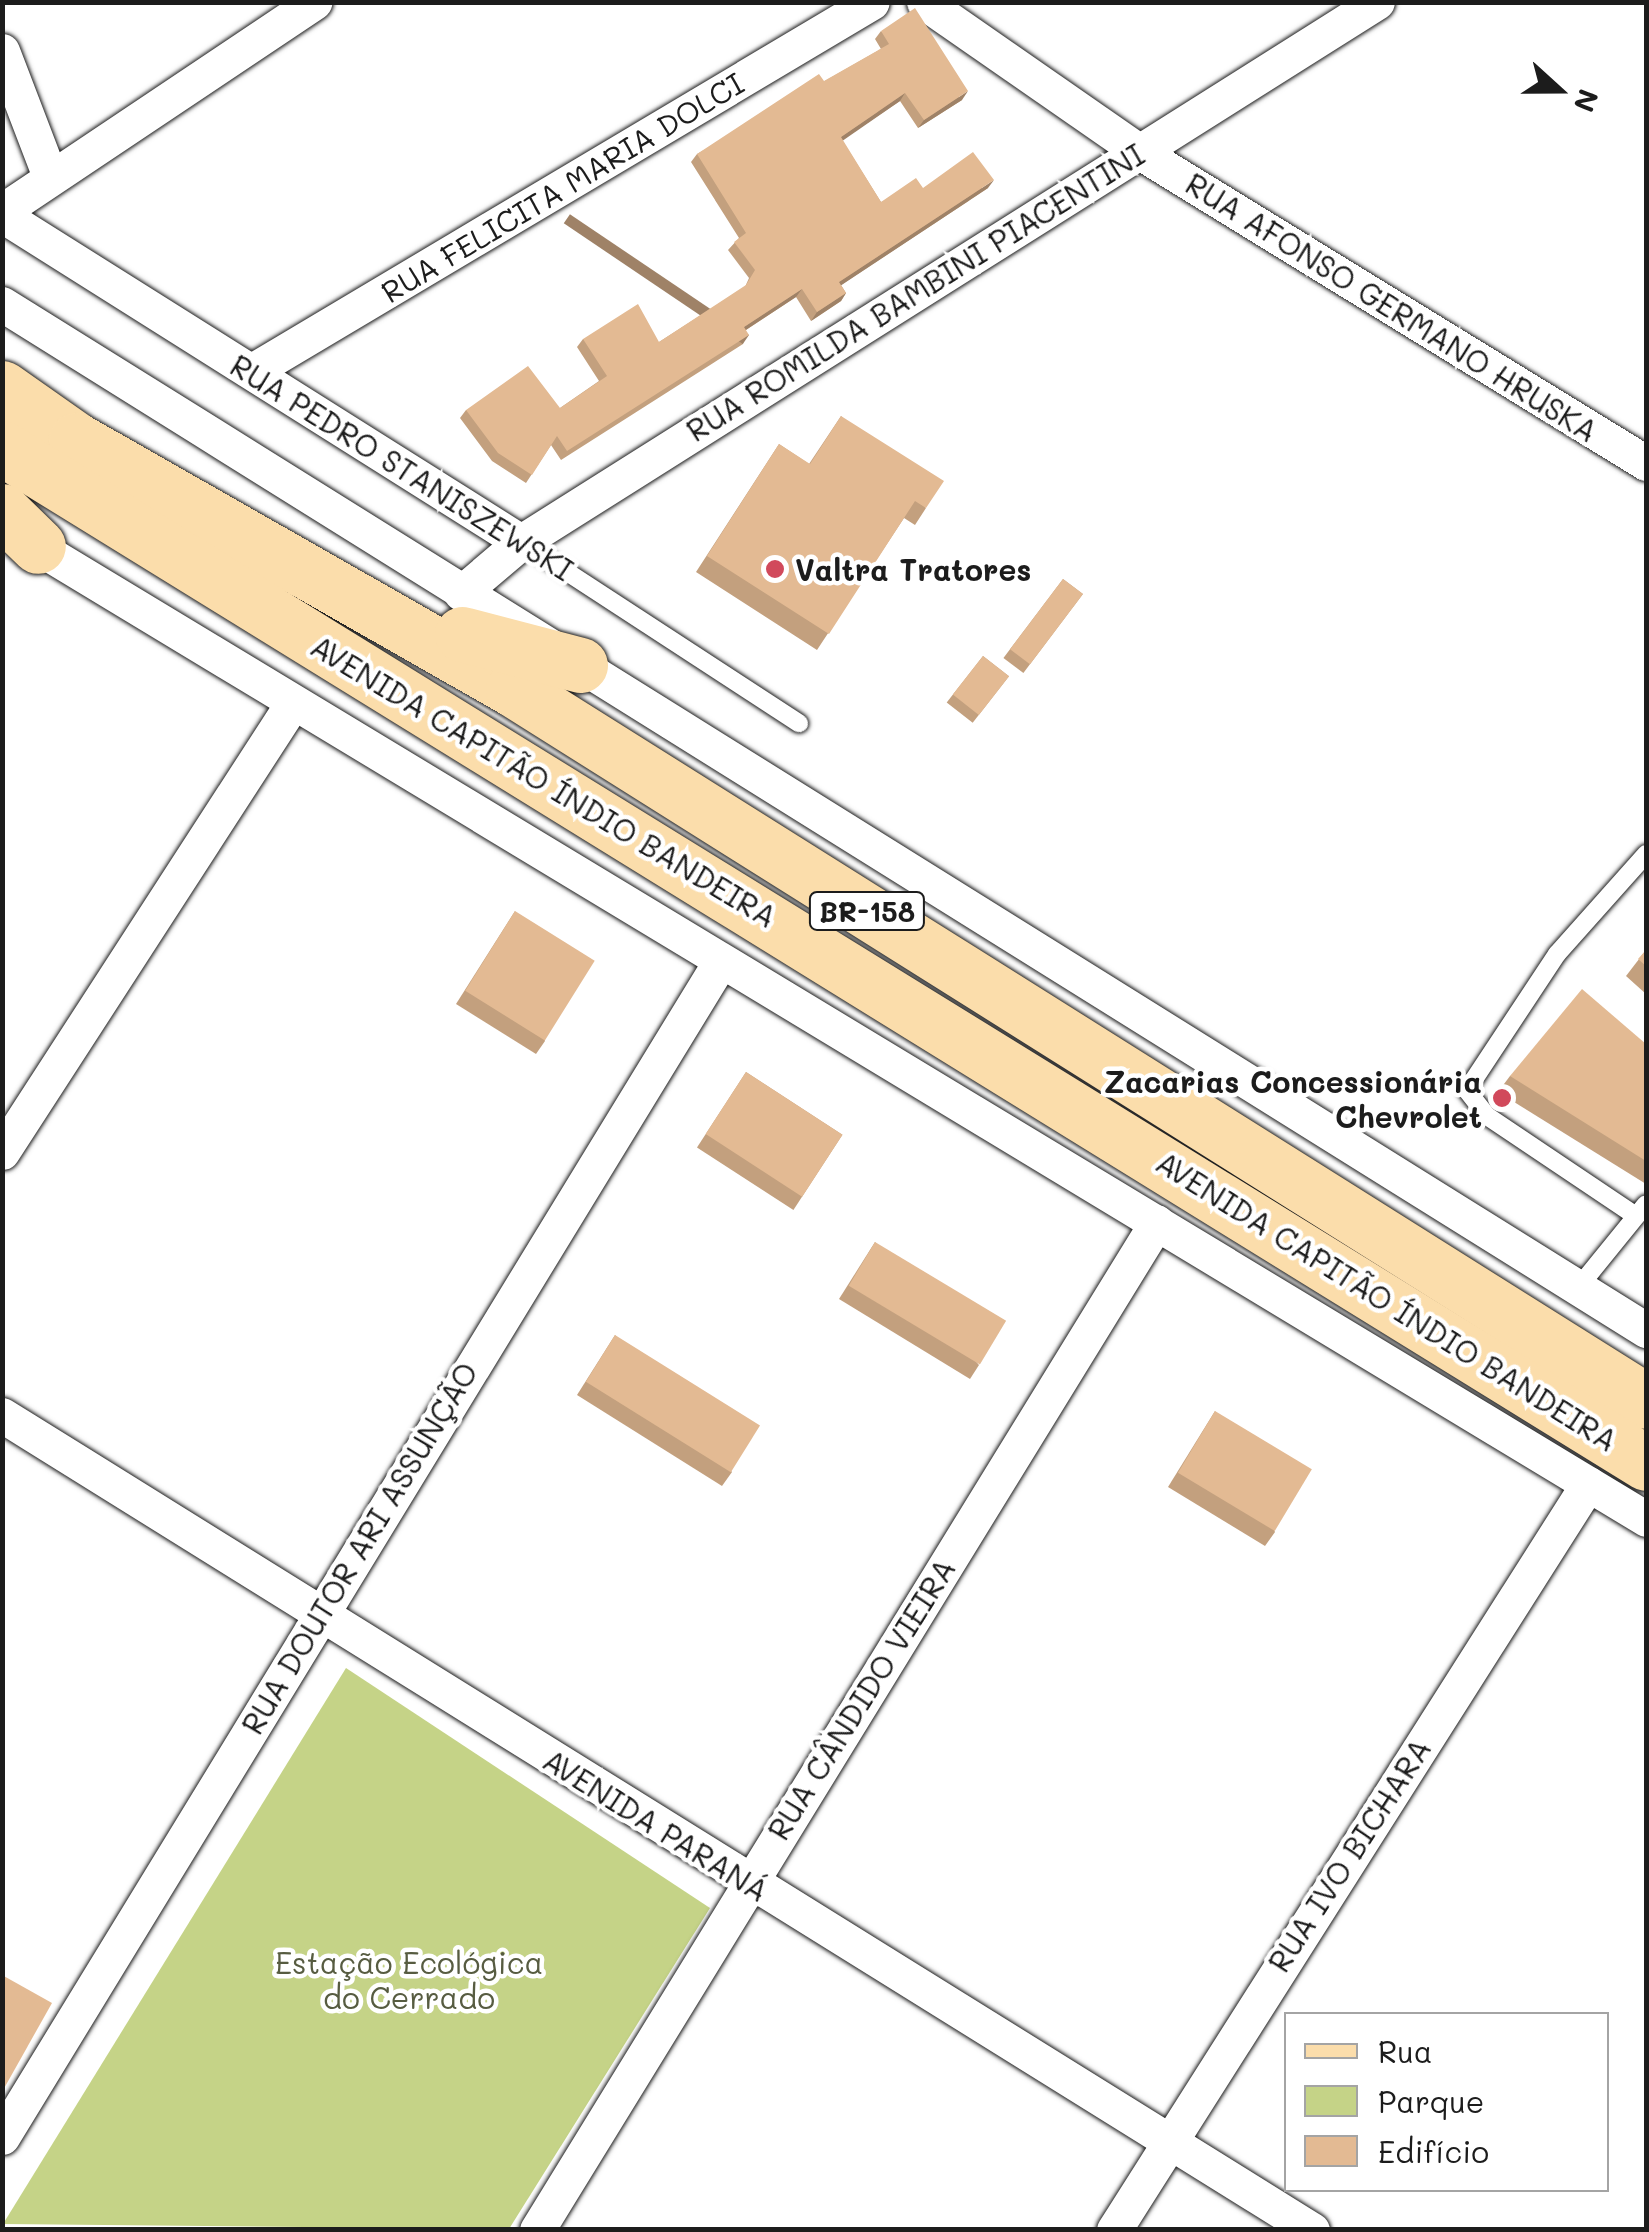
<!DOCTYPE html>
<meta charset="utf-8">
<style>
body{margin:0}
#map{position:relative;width:1649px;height:2232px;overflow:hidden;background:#fff;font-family:Mali,sans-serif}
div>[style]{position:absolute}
.green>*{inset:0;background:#c5d387}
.roads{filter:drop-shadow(0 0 2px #1c1c1c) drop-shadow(0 0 2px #1c1c1c)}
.lane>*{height:18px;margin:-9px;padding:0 9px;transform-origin:9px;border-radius:9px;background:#fff}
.street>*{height:35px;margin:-17.5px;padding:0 17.5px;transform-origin:17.5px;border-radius:17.5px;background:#fff}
.primary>*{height:55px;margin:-27.5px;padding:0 27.5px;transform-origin:27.5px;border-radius:27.5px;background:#fbddab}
.wall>*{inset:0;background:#c3a07e;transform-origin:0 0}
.shaded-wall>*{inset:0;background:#9f8267;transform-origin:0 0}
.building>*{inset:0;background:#e3ba93;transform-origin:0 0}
.dots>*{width:28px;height:28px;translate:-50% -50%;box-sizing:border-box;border:5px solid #fff;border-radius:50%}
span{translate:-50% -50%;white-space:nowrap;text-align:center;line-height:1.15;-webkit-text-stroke:9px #fff;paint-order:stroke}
.shield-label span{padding:2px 8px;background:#fff;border:2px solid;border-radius:8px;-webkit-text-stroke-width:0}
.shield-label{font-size:28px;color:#1c1c1c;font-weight:700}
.street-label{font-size:30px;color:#1c1c1c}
.poi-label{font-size:30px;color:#1c1c1c;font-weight:700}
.left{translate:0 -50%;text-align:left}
.right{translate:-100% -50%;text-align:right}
.park-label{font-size:30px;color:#575c41}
.frame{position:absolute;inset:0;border:5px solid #1c1c1c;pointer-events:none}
.legend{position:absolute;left:1284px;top:2012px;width:325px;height:180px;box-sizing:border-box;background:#fff;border:2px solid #a4a4a4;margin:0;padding:12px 18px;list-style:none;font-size:30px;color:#1c1c1c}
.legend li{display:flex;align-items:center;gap:20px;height:50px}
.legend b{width:50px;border:2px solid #a4a4a4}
.north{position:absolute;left:1509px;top:40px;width:100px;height:100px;-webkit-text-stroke:8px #fff;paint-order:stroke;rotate:111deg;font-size:28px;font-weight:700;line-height:40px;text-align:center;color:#1c1c1c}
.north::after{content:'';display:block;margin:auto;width:35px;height:45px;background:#1c1c1c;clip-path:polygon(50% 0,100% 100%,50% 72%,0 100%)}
</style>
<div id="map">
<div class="green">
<i style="clip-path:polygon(346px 1668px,710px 1908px,509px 2229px,3px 2224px)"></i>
</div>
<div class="roads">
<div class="lane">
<i style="left:521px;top:542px;width:332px;rotate:33.1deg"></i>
<i style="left:1636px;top:1216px;width:179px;rotate:-146.1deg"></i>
<i style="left:1487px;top:1116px;width:33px;rotate:-128deg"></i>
<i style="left:1467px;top:1090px;width:163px;rotate:-56.5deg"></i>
<i style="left:1557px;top:954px;width:134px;rotate:-48.3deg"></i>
<i style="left:1577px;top:1289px;width:109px;rotate:-50.9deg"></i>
</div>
<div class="street">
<i style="left:924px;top:2px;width:261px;rotate:34.8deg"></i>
<i style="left:1138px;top:151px;width:596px;rotate:31.56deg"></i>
<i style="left:2px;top:51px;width:135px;rotate:69.1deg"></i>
<i style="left:2px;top:211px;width:376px;rotate:-33.8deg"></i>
<i style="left:2px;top:215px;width:613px;rotate:32.21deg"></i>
<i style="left:2px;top:304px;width:1938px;rotate:31.97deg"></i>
<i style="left:252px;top:371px;width:721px;rotate:-30.76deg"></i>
<i style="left:21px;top:537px;width:1899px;rotate:31.14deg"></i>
<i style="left:461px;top:593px;width:79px;rotate:-40.4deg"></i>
<i style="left:521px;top:542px;width:1012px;rotate:-32.25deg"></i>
<i style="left:2px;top:1152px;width:534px;rotate:-57.08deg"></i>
<i style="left:2px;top:1415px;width:1543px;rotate:31.89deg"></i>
<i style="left:2px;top:2137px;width:1377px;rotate:-58.57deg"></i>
<i style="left:537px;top:2230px;width:1183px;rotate:-58.41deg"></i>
<i style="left:1114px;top:2230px;width:884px;rotate:-57.57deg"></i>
</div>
<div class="primary">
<i style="left:2px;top:388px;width:90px;rotate:35.1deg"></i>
<i style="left:76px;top:440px;width:503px;rotate:29.67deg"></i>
<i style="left:513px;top:689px;width:1338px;rotate:32.15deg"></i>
<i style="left:2px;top:448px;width:1932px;rotate:31.69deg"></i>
<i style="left:2px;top:511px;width:50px;rotate:44.2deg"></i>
<i style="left:462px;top:634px;width:122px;rotate:14.7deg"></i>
</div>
</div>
<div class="wall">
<i style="clip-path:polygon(881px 31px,962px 100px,918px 128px,900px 101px,842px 140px,881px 202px,923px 188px,988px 188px,841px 285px,846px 293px,841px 301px,811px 321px,796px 297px,746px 330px,743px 344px,561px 460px,551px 445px,526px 483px,492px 461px,460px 418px,466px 410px,560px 408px,599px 381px,577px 347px,583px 339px,659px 342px,745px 287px,749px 278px,728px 250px,739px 238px,691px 162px,697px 154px,881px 49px,875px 39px)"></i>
<i style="clip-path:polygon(841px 416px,926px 508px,915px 525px,904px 518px,817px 650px,696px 572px,779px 444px,809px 464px)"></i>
<i style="left:1063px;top:579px;width:25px;height:99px;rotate:37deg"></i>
<i style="left:983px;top:656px;width:33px;height:59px;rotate:38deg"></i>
<i style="clip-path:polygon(515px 911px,545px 1041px,536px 1054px,456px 1004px)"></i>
<i style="clip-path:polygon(1646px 950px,1646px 994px,1626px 976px)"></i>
<i style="clip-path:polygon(1646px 1044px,1646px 1184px,1498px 1092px,1510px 1076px)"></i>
<i style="left:746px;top:1072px;width:115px;height:90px;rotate:33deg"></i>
<i style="clip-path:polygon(875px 1242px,979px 1365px,970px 1379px,839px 1299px)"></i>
<i style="clip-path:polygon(615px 1335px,732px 1472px,722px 1486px,577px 1395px)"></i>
<i style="clip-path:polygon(1215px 1411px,1275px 1532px,1265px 1546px,1168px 1487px)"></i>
</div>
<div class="shaded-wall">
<i style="clip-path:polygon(968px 91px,962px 100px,918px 128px,924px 120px)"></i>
<i style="clip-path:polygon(905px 93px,900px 101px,835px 146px,841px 137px)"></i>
<i style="clip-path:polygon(994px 180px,988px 188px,834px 290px,839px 282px)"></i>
<i style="clip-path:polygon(802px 289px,796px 297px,738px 335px,744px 327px)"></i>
<i style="clip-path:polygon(846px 293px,841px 301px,811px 321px,817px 312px)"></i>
<i style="left:749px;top:335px;width:11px;height:216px;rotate:124deg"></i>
</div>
<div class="building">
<i style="clip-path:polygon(915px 8px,968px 91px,924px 120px,905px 93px,841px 137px,881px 202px,916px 178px,923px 188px,973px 152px,994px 180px,839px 282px,846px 293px,817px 312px,802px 289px,744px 327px,749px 335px,567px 451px,557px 436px,532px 475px,498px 453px,466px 410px,528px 366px,560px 408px,607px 376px,583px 339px,638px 304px,659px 342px,746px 285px,755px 270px,734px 242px,746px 233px,697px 154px,819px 74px,824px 81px,889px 44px,881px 31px)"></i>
<i style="clip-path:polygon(841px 416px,944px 481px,926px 508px,915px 501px,829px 634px,707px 556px,779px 444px,810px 464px)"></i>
<i style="left:1063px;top:579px;width:25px;height:88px;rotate:37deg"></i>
<i style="left:983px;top:656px;width:33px;height:49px;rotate:38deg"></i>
<i style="left:515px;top:911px;width:94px;height:94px;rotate:32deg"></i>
<i style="clip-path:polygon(1646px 950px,1646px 966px,1638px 959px)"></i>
<i style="clip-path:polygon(1582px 989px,1646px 1044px,1646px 1161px,1510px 1076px)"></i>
<i style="left:746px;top:1072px;width:115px;height:74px;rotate:33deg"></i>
<i style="left:875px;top:1242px;width:153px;height:51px;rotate:31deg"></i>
<i style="left:615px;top:1335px;width:171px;height:55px;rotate:32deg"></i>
<i style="left:1215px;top:1411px;width:113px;height:72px;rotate:31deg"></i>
<i style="clip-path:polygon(2px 1975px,52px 2003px,2px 2092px)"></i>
</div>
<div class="dots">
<i style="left:775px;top:569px;background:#d1495b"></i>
<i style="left:1502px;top:1098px;background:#d1495b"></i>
</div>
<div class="shield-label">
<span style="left:867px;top:911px">BR-158</span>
</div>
<div class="street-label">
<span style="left:562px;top:187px;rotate:-31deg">RUA FELICITA MARIA DOLCI</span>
<span style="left:915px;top:292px;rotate:-32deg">RUA ROMILDA BAMBINI PIACENTINI</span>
<span style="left:1392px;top:307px;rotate:32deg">RUA AFONSO GERMANO HRUSKA</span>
<span style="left:402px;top:467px;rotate:32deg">RUA PEDRO STANISZEWSKI</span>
<span style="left:544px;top:781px;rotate:31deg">AVENIDA CAPITÃO ÍNDIO BANDEIRA</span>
<span style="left:1387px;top:1301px;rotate:32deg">AVENIDA CAPITÃO ÍNDIO BANDEIRA</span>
<span style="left:359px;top:1548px;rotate:-59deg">RUA DOUTOR ARI ASSUNÇÃO</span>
<span style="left:861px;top:1699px;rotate:-58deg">RUA CÂNDIDO VIEIRA</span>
<span style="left:656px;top:1825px;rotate:32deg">AVENIDA PARANÁ</span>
<span style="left:1349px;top:1855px;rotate:-57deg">RUA IVO BICHARA</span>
</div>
<div class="poi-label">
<span class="left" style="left:795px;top:569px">Valtra Tratores</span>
<span class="right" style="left:1482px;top:1098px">Zacarias Concessionária<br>Chevrolet</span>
</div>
<div class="park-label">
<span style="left:409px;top:1979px">Estação Ecológica<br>do Cerrado</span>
</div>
<div class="frame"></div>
<ul class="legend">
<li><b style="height:12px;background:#fbddab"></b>Rua</li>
<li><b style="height:28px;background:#c5d387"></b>Parque</li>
<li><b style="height:28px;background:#e3ba93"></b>Edifício</li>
</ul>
<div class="north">N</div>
</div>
